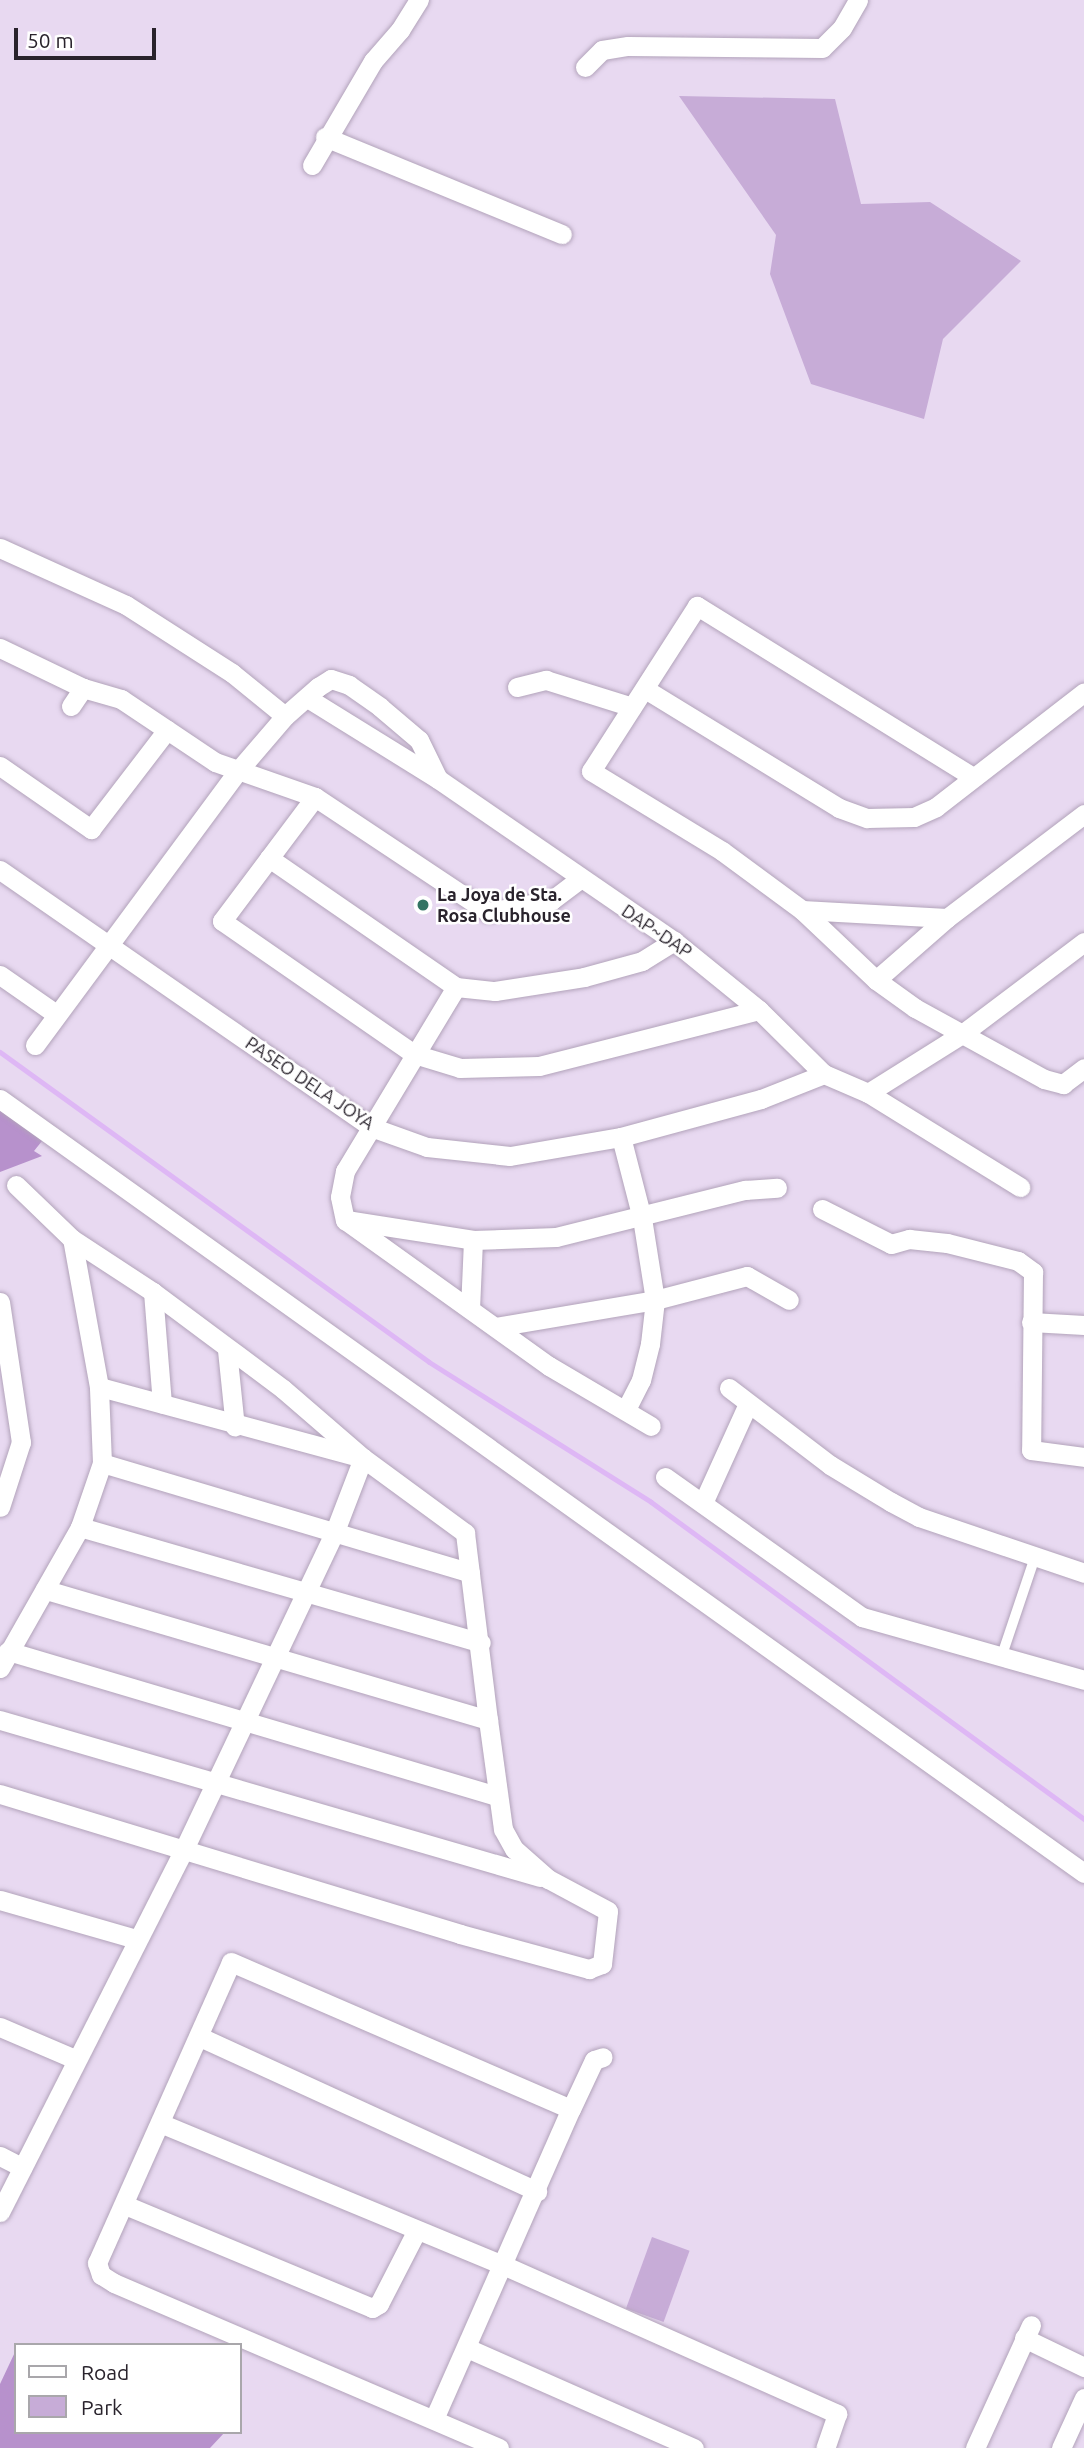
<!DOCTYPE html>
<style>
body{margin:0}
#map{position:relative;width:1084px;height:2448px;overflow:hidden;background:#e8d9f1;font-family:Ubuntu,sans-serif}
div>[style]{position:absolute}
.green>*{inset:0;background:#c7acd7;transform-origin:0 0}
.forest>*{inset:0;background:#b791cc}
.stream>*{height:5px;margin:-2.5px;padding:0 2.5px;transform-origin:2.5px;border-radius:2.5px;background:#deb7f5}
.roads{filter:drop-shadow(0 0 2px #b2a3ba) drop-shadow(0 0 2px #b2a3ba)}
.lane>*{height:10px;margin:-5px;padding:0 5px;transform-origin:5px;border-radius:5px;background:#fff}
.street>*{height:19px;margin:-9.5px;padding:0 9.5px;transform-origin:9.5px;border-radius:9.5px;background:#fff}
.dots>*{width:19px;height:19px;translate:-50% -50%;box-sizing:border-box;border:4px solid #fff;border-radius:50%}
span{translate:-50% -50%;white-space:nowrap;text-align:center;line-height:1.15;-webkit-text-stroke:5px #fff;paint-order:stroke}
.poi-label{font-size:18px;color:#29232c;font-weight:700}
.left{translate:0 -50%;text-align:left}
.street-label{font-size:18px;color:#29232c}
.legend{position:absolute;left:14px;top:2343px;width:228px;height:91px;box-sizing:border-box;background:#fff;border:2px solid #a9a7ab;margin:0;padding:9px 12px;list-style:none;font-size:21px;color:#29232c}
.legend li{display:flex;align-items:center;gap:14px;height:35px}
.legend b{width:35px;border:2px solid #a9a7ab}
.scale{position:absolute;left:14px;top:28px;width:142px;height:32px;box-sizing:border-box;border:4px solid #29232c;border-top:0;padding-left:9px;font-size:21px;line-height:24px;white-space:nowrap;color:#29232c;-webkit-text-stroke:5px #fff;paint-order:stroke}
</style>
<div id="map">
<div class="green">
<i style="clip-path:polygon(679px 96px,835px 99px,861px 204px,930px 202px,1021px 261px,943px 339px,924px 419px,811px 384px,770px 274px,776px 235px)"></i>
<i style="left:652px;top:2237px;width:40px;height:76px;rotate:20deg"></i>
</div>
<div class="forest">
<i style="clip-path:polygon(0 1089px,54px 1126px,34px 1151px,42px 1156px,0 1172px)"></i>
<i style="clip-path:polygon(16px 2350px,16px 2432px,225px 2432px,210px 2448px,0 2448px,0 2384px)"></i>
</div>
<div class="stream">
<i style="left:0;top:1052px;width:529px;rotate:35.85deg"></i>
<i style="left:429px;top:1362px;width:262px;rotate:32.2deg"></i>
<i style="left:651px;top:1502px;width:537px;rotate:36.21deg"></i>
</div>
<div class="roads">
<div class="lane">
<i style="left:1001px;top:1658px;width:107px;rotate:-71.4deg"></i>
</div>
<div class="street">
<i style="left:585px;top:67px;width:24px;rotate:-45deg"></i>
<i style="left:602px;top:50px;width:26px;rotate:-9deg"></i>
<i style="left:628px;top:46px;width:194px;rotate:0.6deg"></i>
<i style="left:822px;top:48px;width:28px;rotate:-45deg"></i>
<i style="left:842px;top:28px;width:32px;rotate:-60deg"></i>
<i style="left:325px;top:137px;width:256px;rotate:22.3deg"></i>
<i style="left:312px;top:165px;width:121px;rotate:-59.6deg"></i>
<i style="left:373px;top:61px;width:41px;rotate:-48.9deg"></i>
<i style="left:400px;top:30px;width:36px;rotate:-58deg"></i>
<i style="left:0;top:548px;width:138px;rotate:24.3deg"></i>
<i style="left:126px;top:605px;width:126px;rotate:32.7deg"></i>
<i style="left:232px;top:673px;width:68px;rotate:39.1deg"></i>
<i style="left:0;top:648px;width:92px;rotate:25.7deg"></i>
<i style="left:83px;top:688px;width:40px;rotate:16deg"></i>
<i style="left:121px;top:699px;width:113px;rotate:33.8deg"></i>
<i style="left:215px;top:762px;width:106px;rotate:19.3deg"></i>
<i style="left:315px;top:797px;width:208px;rotate:33.6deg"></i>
<i style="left:488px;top:912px;width:65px;rotate:-10.6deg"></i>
<i style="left:552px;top:900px;width:35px;rotate:-37deg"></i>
<i style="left:517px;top:687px;width:30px;rotate:-14deg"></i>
<i style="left:546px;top:680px;width:90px;rotate:17.4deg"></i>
<i style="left:645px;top:689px;width:228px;rotate:31.5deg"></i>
<i style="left:839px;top:808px;width:30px;rotate:20deg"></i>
<i style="left:867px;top:818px;width:47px;rotate:-1.2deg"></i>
<i style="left:914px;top:817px;width:24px;rotate:-24deg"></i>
<i style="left:936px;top:807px;width:187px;rotate:-37.8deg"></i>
<i style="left:309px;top:699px;width:152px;rotate:31.8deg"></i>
<i style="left:438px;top:779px;width:286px;rotate:34.5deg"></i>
<i style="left:674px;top:941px;width:109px;rotate:39.1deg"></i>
<i style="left:759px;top:1010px;width:91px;rotate:44.6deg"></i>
<i style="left:824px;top:1074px;width:48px;rotate:23.4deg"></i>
<i style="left:868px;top:1093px;width:179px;rotate:31.7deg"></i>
<i style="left:71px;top:706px;width:22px;rotate:-56deg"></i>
<i style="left:0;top:766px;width:111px;rotate:34.7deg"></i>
<i style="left:91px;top:829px;width:125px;rotate:-52.5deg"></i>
<i style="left:973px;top:777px;width:325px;rotate:-148.2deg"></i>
<i style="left:697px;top:606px;width:196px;rotate:122.7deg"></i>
<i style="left:591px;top:771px;width:153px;rotate:31.4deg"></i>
<i style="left:722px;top:851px;width:99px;rotate:36.4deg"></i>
<i style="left:802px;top:910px;width:102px;rotate:43.4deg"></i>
<i style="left:876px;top:980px;width:48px;rotate:35.7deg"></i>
<i style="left:915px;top:1008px;width:147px;rotate:28.8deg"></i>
<i style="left:1044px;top:1079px;width:20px;rotate:15deg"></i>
<i style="left:1063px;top:1084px;width:26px;rotate:-37deg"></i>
<i style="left:315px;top:797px;width:155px;rotate:126.9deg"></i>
<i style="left:222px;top:921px;width:234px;rotate:34.7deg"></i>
<i style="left:414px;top:1054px;width:48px;rotate:16.9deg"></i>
<i style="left:460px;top:1068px;width:79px;rotate:-1.5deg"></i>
<i style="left:539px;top:1066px;width:227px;rotate:-14.3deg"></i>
<i style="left:269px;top:858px;width:227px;rotate:34.6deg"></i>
<i style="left:456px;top:987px;width:39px;rotate:6deg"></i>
<i style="left:495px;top:991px;width:90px;rotate:-8.9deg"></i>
<i style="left:584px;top:977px;width:60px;rotate:-15.4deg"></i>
<i style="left:642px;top:961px;width:38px;rotate:-32deg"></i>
<i style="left:0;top:870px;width:451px;rotate:34.7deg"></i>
<i style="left:371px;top:1127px;width:59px;rotate:19.7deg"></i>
<i style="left:427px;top:1147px;width:83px;rotate:6.2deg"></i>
<i style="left:510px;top:1156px;width:113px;rotate:-9.7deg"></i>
<i style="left:621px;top:1137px;width:145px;rotate:-15.2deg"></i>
<i style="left:761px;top:1099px;width:68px;rotate:-21.6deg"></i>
<i style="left:802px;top:910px;width:145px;rotate:3.2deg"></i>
<i style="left:0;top:975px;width:68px;rotate:34.9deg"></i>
<i style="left:876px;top:980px;width:94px;rotate:-41.1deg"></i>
<i style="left:947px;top:918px;width:172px;rotate:-37.2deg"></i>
<i style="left:456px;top:987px;width:215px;rotate:121.1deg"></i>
<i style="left:345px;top:1171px;width:26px;rotate:101deg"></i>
<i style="left:340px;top:1197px;width:24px;rotate:78deg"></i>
<i style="left:345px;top:1220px;width:251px;rotate:35.6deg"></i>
<i style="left:549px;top:1366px;width:118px;rotate:30.5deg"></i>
<i style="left:35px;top:1045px;width:340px;rotate:-53.5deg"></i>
<i style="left:237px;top:772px;width:74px;rotate:-49.4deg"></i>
<i style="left:285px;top:716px;width:44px;rotate:-41.3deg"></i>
<i style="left:318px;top:687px;width:15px;rotate:-32deg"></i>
<i style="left:331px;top:679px;width:19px;rotate:18deg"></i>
<i style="left:349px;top:685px;width:38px;rotate:35deg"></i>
<i style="left:380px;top:707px;width:51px;rotate:40.2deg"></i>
<i style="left:419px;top:740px;width:43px;rotate:64deg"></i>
<i style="left:868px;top:1093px;width:111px;rotate:-32.1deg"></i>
<i style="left:962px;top:1034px;width:153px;rotate:-37deg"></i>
<i style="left:0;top:1099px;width:1332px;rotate:35.53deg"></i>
<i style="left:621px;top:1137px;width:84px;rotate:75.5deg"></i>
<i style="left:642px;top:1218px;width:83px;rotate:81deg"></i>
<i style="left:655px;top:1300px;width:44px;rotate:96.5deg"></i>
<i style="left:650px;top:1344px;width:37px;rotate:104deg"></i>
<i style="left:641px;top:1380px;width:33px;rotate:117deg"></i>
<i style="left:16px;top:1185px;width:78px;rotate:44deg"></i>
<i style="left:822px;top:1209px;width:77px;rotate:26.9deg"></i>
<i style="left:891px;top:1244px;width:19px;rotate:-16deg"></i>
<i style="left:909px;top:1239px;width:38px;rotate:6deg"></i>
<i style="left:947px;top:1243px;width:73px;rotate:14.2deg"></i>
<i style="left:1018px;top:1261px;width:19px;rotate:36deg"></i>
<i style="left:1033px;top:1272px;width:178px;rotate:90.6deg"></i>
<i style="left:1031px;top:1450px;width:53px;rotate:7.5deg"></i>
<i style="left:346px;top:1220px;width:129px;rotate:8.9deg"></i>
<i style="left:473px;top:1240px;width:83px;rotate:-2.1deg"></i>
<i style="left:556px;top:1237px;width:195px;rotate:-14deg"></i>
<i style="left:745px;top:1190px;width:32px;rotate:-4deg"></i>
<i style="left:153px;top:1292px;width:112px;rotate:85.4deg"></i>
<i style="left:0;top:1302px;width:142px;rotate:81.5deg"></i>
<i style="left:21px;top:1442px;width:68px;rotate:107.9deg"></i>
<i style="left:470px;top:1309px;width:69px;rotate:-87.5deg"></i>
<i style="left:1031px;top:1322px;width:53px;rotate:3.2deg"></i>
<i style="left:496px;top:1327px;width:161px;rotate:-9.6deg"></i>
<i style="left:655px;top:1300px;width:95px;rotate:-14.6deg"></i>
<i style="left:747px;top:1276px;width:48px;rotate:29.7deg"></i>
<i style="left:227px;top:1350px;width:77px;rotate:84.1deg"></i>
<i style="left:729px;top:1388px;width:127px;rotate:37.3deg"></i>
<i style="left:830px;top:1465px;width:71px;rotate:31.2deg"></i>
<i style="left:891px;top:1502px;width:32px;rotate:28deg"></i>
<i style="left:919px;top:1517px;width:174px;rotate:18.7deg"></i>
<i style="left:102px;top:1463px;width:384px;rotate:16.6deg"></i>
<i style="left:665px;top:1477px;width:242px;rotate:35.4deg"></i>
<i style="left:862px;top:1617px;width:231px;rotate:15.8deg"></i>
<i style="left:703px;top:1503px;width:109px;rotate:-65.6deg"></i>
<i style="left:80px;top:1527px;width:417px;rotate:16.1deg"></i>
<i style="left:8px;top:1651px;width:510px;rotate:16.52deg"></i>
<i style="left:0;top:1668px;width:162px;rotate:-60.4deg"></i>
<i style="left:80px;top:1527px;width:68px;rotate:-71deg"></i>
<i style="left:102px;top:1463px;width:76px;rotate:-92.3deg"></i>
<i style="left:99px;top:1387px;width:150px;rotate:-100.3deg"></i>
<i style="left:72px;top:1239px;width:97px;rotate:33.2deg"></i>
<i style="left:153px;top:1292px;width:162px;rotate:36.7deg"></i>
<i style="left:283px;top:1389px;width:106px;rotate:40.8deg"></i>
<i style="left:363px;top:1458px;width:273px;rotate:-164.9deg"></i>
<i style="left:0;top:1720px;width:562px;rotate:16.21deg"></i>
<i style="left:0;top:1794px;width:481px;rotate:16.9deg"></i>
<i style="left:460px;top:1934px;width:134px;rotate:15.2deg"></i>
<i style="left:589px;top:1969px;width:14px;rotate:-21deg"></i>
<i style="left:602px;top:1964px;width:53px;rotate:-83.5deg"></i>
<i style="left:608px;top:1911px;width:68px;rotate:-151.9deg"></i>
<i style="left:548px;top:1879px;width:45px;rotate:-138.6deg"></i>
<i style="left:514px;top:1849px;width:23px;rotate:-119deg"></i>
<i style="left:503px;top:1829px;width:110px;rotate:-97.8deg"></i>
<i style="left:488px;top:1720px;width:462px;rotate:-163.6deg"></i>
<i style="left:0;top:1900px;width:141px;rotate:16deg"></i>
<i style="left:0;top:2027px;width:82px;rotate:23.1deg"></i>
<i style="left:200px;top:2037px;width:371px;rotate:24.6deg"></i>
<i style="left:160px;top:2123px;width:371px;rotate:22.5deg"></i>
<i style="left:503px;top:2265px;width:366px;rotate:24deg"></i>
<i style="left:837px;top:2414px;width:36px;rotate:109deg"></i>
<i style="left:0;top:2156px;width:25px;rotate:27deg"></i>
<i style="left:125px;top:2205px;width:268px;rotate:22.6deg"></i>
<i style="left:372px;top:2308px;width:8px;rotate:-30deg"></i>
<i style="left:379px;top:2304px;width:81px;rotate:-62.8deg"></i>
<i style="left:0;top:2212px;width:409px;rotate:-63.1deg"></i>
<i style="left:185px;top:1847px;width:350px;rotate:-64.6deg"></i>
<i style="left:335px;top:1531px;width:78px;rotate:-69deg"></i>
<i style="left:363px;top:1458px;width:127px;rotate:36.3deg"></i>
<i style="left:465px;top:1533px;width:188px;rotate:83deg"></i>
<i style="left:1024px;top:2338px;width:67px;rotate:25.8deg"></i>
<i style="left:467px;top:2348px;width:248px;rotate:23.8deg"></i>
<i style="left:434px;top:2419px;width:339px;rotate:-66.2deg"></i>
<i style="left:571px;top:2109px;width:54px;rotate:-64.9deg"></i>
<i style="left:594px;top:2060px;width:9px;rotate:-18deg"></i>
<i style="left:499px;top:2448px;width:419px;rotate:-156.8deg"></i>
<i style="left:114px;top:2283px;width:15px;rotate:-148deg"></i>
<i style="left:101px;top:2275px;width:13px;rotate:-108deg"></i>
<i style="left:97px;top:2263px;width:329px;rotate:-66deg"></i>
<i style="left:231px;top:1962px;width:370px;rotate:23.4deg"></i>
<i style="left:975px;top:2448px;width:135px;rotate:-65.5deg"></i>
<i style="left:1061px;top:2448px;width:55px;rotate:-65.3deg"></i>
</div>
</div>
<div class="dots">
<i style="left:423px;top:905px;background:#337463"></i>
</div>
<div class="poi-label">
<span class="left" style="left:437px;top:905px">La Joya de Sta.<br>Rosa Clubhouse</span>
</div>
<div class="street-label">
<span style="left:657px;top:931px;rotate:34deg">DAP~DAP</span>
<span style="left:310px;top:1083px;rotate:34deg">PASEO DELA JOYA</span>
</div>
<ul class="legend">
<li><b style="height:9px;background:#fff"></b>Road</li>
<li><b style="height:19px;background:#c7acd7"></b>Park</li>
</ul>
<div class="scale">50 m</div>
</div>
